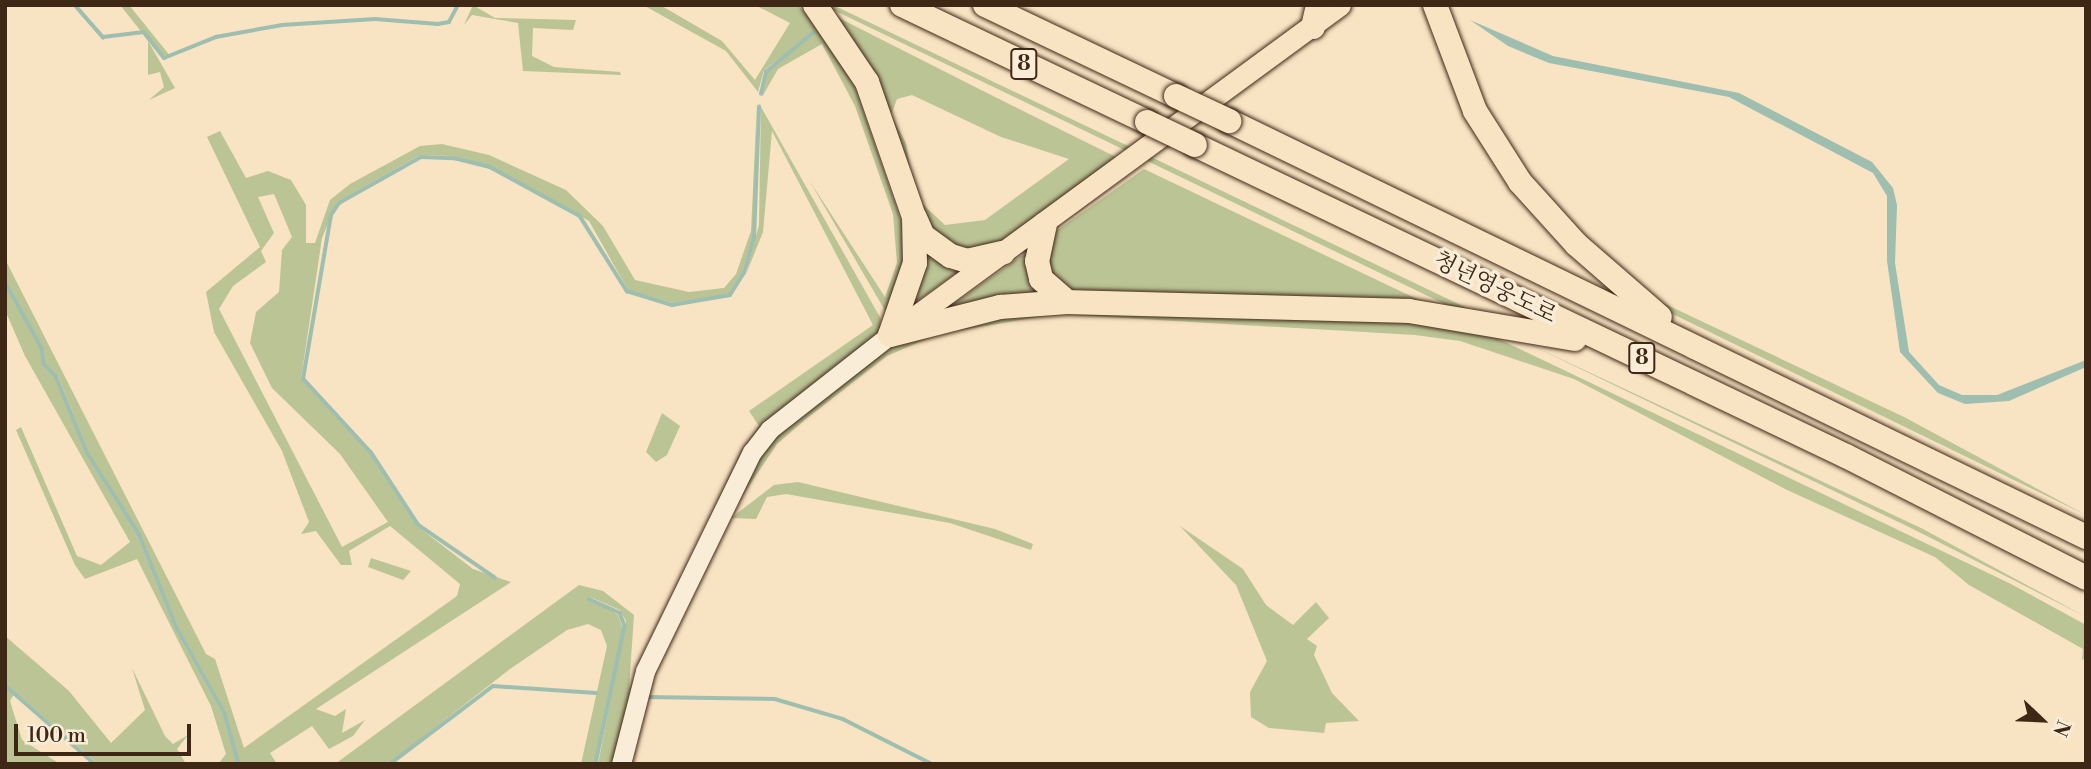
<!DOCTYPE html>
<meta charset="utf-8">
<style>
body{margin:0}
#map{position:relative;width:2091px;height:769px;overflow:hidden;background:#f8e3c3;font-family:"Libre Bodoni","Noto Serif KR",serif}
div>[style]{position:absolute}
.green>*{inset:0;background:#bbc495}
.water>*{inset:0;background:#9ebeb0}
.stream>*{height:3.5px;margin:-1.75px;padding:0 1.75px;transform-origin:1.75px;border-radius:1.75px;background:#9ebeb0}
.roads{filter:drop-shadow(0 0 2px #3f2716) drop-shadow(0 0 2px #3f2716)}
.secondary>*{height:19px;margin:-9.5px;padding:0 9.5px;transform-origin:9.5px;border-radius:9.5px;background:#faedd8}
.primary>*{height:21px;margin:-10.5px;padding:0 10.5px;transform-origin:10.5px;border-radius:10.5px;background:#f8e3c3}
.motorway>*{height:24px;margin:-12px;padding:0 12px;transform-origin:12px;border-radius:12px;background:#f8e3c3}
.bridges{filter:drop-shadow(0 0 2px #3f2716) drop-shadow(0 0 2px #3f2716)}
.motorway-bridge>*{height:24px;margin:-12px;padding:0 12px;transform-origin:12px;border-radius:12px;background:#f8e3c3}
span{translate:-50% -50%;white-space:nowrap;text-align:center;line-height:1.15;-webkit-text-stroke:7px #faedd8;paint-order:stroke}
.shield-label span{padding:2px 5px;background:#faedd8;border:2px solid;border-radius:5px;-webkit-text-stroke-width:0}
.shield-label{font-size:21px;color:#3f2716;font-weight:700}
.street-label{font-size:23px;color:#3f2716}
.frame{position:absolute;inset:0;border:7px solid #3f2716;pointer-events:none}
.north{position:absolute;left:2007px;top:685px;width:70px;height:70px;-webkit-text-stroke:5px #faedd8;paint-order:stroke;rotate:113deg;font-size:19px;font-weight:700;line-height:28px;text-align:center;color:#3f2716}
.north::after{content:'';display:block;margin:auto;width:24px;height:32px;background:#3f2716;clip-path:polygon(50% 0,100% 100%,50% 72%,0 100%)}
.scale{position:absolute;left:14px;top:724px;width:177px;height:32px;box-sizing:border-box;border:4px solid #3f2716;border-top:0;padding-left:9px;font-size:21px;line-height:24px;white-space:nowrap;color:#3f2716;-webkit-text-stroke:5px #faedd8;paint-order:stroke}
</style>
<div id="map">
<div class="green">
<i style="clip-path:polygon(120px 5px,129px 5px,171px 57px,159px 54px)"></i>
<i style="clip-path:polygon(473px 5px,495px 18px,576px 20px,573px 30px,533px 28px,532px 56px,554px 67px,620px 72px,621px 75px,523px 71px,518px 23px,472px 15px,464px 25px)"></i>
<i style="clip-path:polygon(643px 5px,660px 5px,722px 41px,755px 80px,790px 23px,755px 5px,798px 5px,817px 26px,855px 87px,903px 227px,903px 264px,887px 314px,809px 180px,885px 297px,897px 263px,893px 214px,855px 106px,822px 44px,778px 69px,762px 97px,767px 73px,815px 33px,764px 70px,758px 92px,726px 51px)"></i>
<i style="clip-path:polygon(823px 5px,833px 5px,1469px 309px,1459px 311px)"></i>
<i style="clip-path:polygon(evenodd,833px 15px,993px 96px,1118px 158px,988px 253px,935px 244px,833px 15px,912px 95px,1001px 137px,1069px 159px,985px 220px,945px 225px,915px 197px,906px 143px,891px 115px,897px 99px,912px 95px)"></i>
<i style="clip-path:polygon(148px 41px,175px 88px,149px 100px,164px 87px,160px 72px,148px 75px)"></i>
<i style="clip-path:polygon(evenodd,757px 104px,753px 238px,742px 272px,729px 293px,719px 296px,672px 303px,628px 290px,589px 221px,491px 166px,454px 156px,420px 155px,337px 202px,322px 238px,301px 379px,370px 454px,417px 526px,473px 569px,511px 582px,316px 709px,335px 716px,346px 709px,342px 733px,365px 720px,353px 736px,329px 749px,312px 726px,270px 753px,277px 764px,240px 764px,226px 714px,178px 627px,140px 534px,89px 453px,58px 376px,45px 363px,43px 347px,5px 278px,5px 259px,206px 654px,215px 659px,244px 748px,457px 596px,460px 584px,390px 526px,349px 551px,352px 565px,341px 565px,316px 531px,301px 534px,309px 522px,282px 451px,214px 332px,206px 292px,260px 247px,207px 137px,220px 131px,246px 178px,268px 171px,291px 180px,306px 205px,306px 243px,315px 243px,330px 200px,350px 184px,420px 146px,442px 144px,489px 155px,566px 190px,603px 226px,635px 280px,689px 292px,724px 288px,736px 274px,751px 231px,757px 104px,274px 194px,292px 237px,282px 250px,279px 292px,256px 312px,250px 343px,272px 388px,340px 454px,388px 522px,342px 547px,219px 309px,233px 286px,266px 262px,261px 251px,274px 233px,258px 197px,274px 194px)"></i>
<i style="clip-path:polygon(761px 107px,881px 319px,879px 332px,754px 439px,616px 764px,598px 764px,626px 621px,620px 610px,590px 597px,618px 615px,623px 629px,594px 764px,581px 764px,607px 646px,601px 630px,588px 624px,567px 630px,510px 669px,388px 764px,335px 764px,579px 585px,603px 591px,634px 615px,629px 689px,742px 449px,759px 426px,749px 411px,873px 325px,772px 131px,763px 232px,746px 274px,759px 225px)"></i>
<i style="clip-path:polygon(1144px 169px,1440px 310px,1059px 294px,1041px 247px,1045px 239px)"></i>
<i style="clip-path:polygon(919px 246px,963px 268px,903px 311px)"></i>
<i style="clip-path:polygon(1026px 254px,1036px 296px,937px 316px,1021px 256px)"></i>
<i style="clip-path:polygon(5px 284px,40px 348px,42px 365px,55px 377px,86px 455px,137px 535px,175px 629px,223px 715px,237px 764px,218px 764px,226px 754px,211px 706px,137px 559px,85px 579px,75px 565px,16px 430px,21px 427px,77px 556px,101px 565px,130px 542px,25px 356px,5px 310px)"></i>
<i style="clip-path:polygon(1627px 286px,1904px 417px,2086px 515px,1650px 303px)"></i>
<i style="clip-path:polygon(1010px 312px,1321px 314px,1480px 330px,2011px 584px,2086px 625px,2086px 657px,2082px 660px,2083px 649px,1969px 585px,1935px 557px,1787px 490px,1574px 379px,1460px 341px,1415px 335px,1056px 314px,938px 334px,887px 356px,806px 419px,777px 444px,733px 510px,771px 437px,887px 348px)"></i>
<i style="clip-path:polygon(1512px 336px,1921px 528px,2086px 617px,1917px 531px)"></i>
<i style="clip-path:polygon(662px 413px,680px 426px,667px 455px,656px 462px,646px 452px)"></i>
<i style="clip-path:polygon(798px 482px,995px 529px,1033px 544px,1031px 550px,950px 523px,786px 494px,767px 497px,756px 519px,731px 518px,774px 485px)"></i>
<i style="clip-path:polygon(1180px 526px,1243px 569px,1266px 605px,1293px 625px,1316px 602px,1329px 618px,1307px 639px,1317px 646px,1314px 655px,1332px 693px,1359px 721px,1326px 723px,1324px 733px,1269px 728px,1251px 717px,1250px 692px,1267px 661px,1236px 585px)"></i>
<i style="clip-path:polygon(371px 558px,411px 571px,403px 580px,368px 567px)"></i>
<i style="clip-path:polygon(5px 636px,69px 691px,111px 743px,145px 710px,132px 668px,165px 736px,173px 744px,188px 735px,177px 749px,186px 764px,98px 764px,5px 683px)"></i>
<i style="clip-path:polygon(5px 687px,14px 694px,10px 701px,22px 740px,60px 764px,5px 764px)"></i>
</div>
<div class="water">
<i style="clip-path:polygon(1470px 20px,1553px 56px,1739px 93px,1872px 162px,1893px 188px,1897px 205px,1895px 263px,1909px 352px,1939px 385px,1962px 395px,1997px 395px,2086px 360px,2086px 367px,2009px 401px,1965px 404px,1938px 393px,1900px 352px,1887px 261px,1887px 196px,1873px 173px,1729px 97px,1549px 63px,1508px 46px)"></i>
</div>
<div class="stream">
<i style="left:75px;top:5px;width:43px;rotate:48.8deg"></i>
<i style="left:103px;top:37px;width:41px;rotate:-7deg"></i>
<i style="left:144px;top:32px;width:33px;rotate:52deg"></i>
<i style="left:164px;top:58px;width:56px;rotate:-22deg"></i>
<i style="left:216px;top:37px;width:67px;rotate:-10.3deg"></i>
<i style="left:282px;top:25px;width:93px;rotate:-3.7deg"></i>
<i style="left:375px;top:19px;width:63px;rotate:4.5deg"></i>
<i style="left:438px;top:24px;width:11px;rotate:-10deg"></i>
<i style="left:449px;top:22px;width:19px;rotate:-62deg"></i>
<i style="left:761px;top:94px;width:23px;rotate:-77deg"></i>
<i style="left:766px;top:72px;width:62px;rotate:-39.8deg"></i>
<i style="left:5px;top:281px;width:77px;rotate:61.1deg"></i>
<i style="left:42px;top:348px;width:16px;rotate:83deg"></i>
<i style="left:44px;top:364px;width:17px;rotate:45deg"></i>
<i style="left:56px;top:376px;width:84px;rotate:67.7deg"></i>
<i style="left:88px;top:454px;width:95px;rotate:57.5deg"></i>
<i style="left:139px;top:534px;width:101px;rotate:68deg"></i>
<i style="left:177px;top:628px;width:98px;rotate:60.8deg"></i>
<i style="left:225px;top:714px;width:52px;rotate:74.4deg"></i>
<i style="left:495px;top:578px;width:93px;rotate:-145.5deg"></i>
<i style="left:418px;top:525px;width:86px;rotate:-123.1deg"></i>
<i style="left:371px;top:453px;width:100px;rotate:-132.6deg"></i>
<i style="left:303px;top:379px;width:166px;rotate:-80.3deg"></i>
<i style="left:331px;top:215px;width:14px;rotate:-56deg"></i>
<i style="left:339px;top:203px;width:94px;rotate:-29.3deg"></i>
<i style="left:421px;top:157px;width:33px;rotate:2deg"></i>
<i style="left:454px;top:158px;width:37px;rotate:14deg"></i>
<i style="left:490px;top:167px;width:102px;rotate:28.6deg"></i>
<i style="left:580px;top:216px;width:89px;rotate:57.9deg"></i>
<i style="left:627px;top:291px;width:47px;rotate:17.3deg"></i>
<i style="left:672px;top:305px;width:48px;rotate:-9.7deg"></i>
<i style="left:719px;top:297px;width:11px;rotate:-10deg"></i>
<i style="left:730px;top:295px;width:26px;rotate:-58deg"></i>
<i style="left:744px;top:273px;width:36px;rotate:-74deg"></i>
<i style="left:754px;top:238px;width:131px;rotate:-87.8deg"></i>
<i style="left:589px;top:599px;width:34px;rotate:24deg"></i>
<i style="left:620px;top:613px;width:14px;rotate:69deg"></i>
<i style="left:625px;top:626px;width:141px;rotate:101.9deg"></i>
<i style="left:5px;top:685px;width:120px;rotate:41.3deg"></i>
<i style="left:645px;top:697px;width:130px;rotate:0.9deg"></i>
<i style="left:775px;top:699px;width:71px;rotate:16.4deg"></i>
<i style="left:843px;top:719px;width:100px;rotate:26.8deg"></i>
<i style="left:390px;top:764px;width:129px;rotate:-37.1deg"></i>
<i style="left:493px;top:686px;width:103px;rotate:3.9deg"></i>
</div>
<div class="roads">
<div class="secondary">
<i style="left:621px;top:764px;width:96px;rotate:-75.5deg"></i>
<i style="left:645px;top:671px;width:244px;rotate:-64deg"></i>
<i style="left:752px;top:452px;width:29px;rotate:-52deg"></i>
<i style="left:770px;top:429px;width:152px;rotate:-38.1deg"></i>
</div>
<div class="primary">
<i style="left:894px;top:332px;width:553px;rotate:-36.25deg"></i>
</div>
<div class="motorway">
<i style="left:815px;top:5px;width:93px;rotate:56deg"></i>
<i style="left:867px;top:82px;width:143px;rotate:70.8deg"></i>
<i style="left:914px;top:217px;width:46px;rotate:88.8deg"></i>
<i style="left:915px;top:263px;width:76px;rotate:109.1deg"></i>
<i style="left:902px;top:5px;width:272px;rotate:25.5deg"></i>
<i style="left:985px;top:5px;width:212px;rotate:25.5deg"></i>
<i style="left:1435px;top:5px;width:113px;rotate:69.3deg"></i>
<i style="left:1475px;top:111px;width:84px;rotate:57.6deg"></i>
<i style="left:1520px;top:182px;width:84px;rotate:47.9deg"></i>
<i style="left:1576px;top:244px;width:111px;rotate:41deg"></i>
<i style="left:1313px;top:27px;width:23px;rotate:-77deg"></i>
<i style="left:1229px;top:121px;width:953px;rotate:25.89deg"></i>
<i style="left:1195px;top:145px;width:721px;rotate:25.54deg"></i>
<i style="left:1846px;top:456px;width:269px;rotate:26.9deg"></i>
<i style="left:915px;top:218px;width:20px;rotate:66deg"></i>
<i style="left:923px;top:236px;width:34px;rotate:36deg"></i>
<i style="left:951px;top:256px;width:17px;rotate:17deg"></i>
<i style="left:967px;top:261px;width:37px;rotate:-13deg"></i>
<i style="left:1045px;top:224px;width:38px;rotate:102deg"></i>
<i style="left:1037px;top:261px;width:18px;rotate:77deg"></i>
<i style="left:1041px;top:279px;width:35px;rotate:41deg"></i>
<i style="left:890px;top:335px;width:114px;rotate:-14.3deg"></i>
<i style="left:1000px;top:307px;width:67px;rotate:-4.3deg"></i>
<i style="left:1067px;top:302px;width:342px;rotate:1.5deg"></i>
<i style="left:1409px;top:311px;width:168px;rotate:9.6deg"></i>
</div>
</div>
<div class="bridges">
<div class="motorway-bridge">
<i style="left:1176px;top:96px;width:59px;rotate:25.3deg"></i>
<i style="left:1147px;top:122px;width:53px;rotate:25.6deg"></i>
</div>
</div>
<div class="shield-label">
<span style="left:1024px;top:64px">8</span>
<span style="left:1642px;top:358px">8</span>
</div>
<div class="street-label">
<span style="left:1495px;top:288px;rotate:26deg">청년영웅도로</span>
</div>
<div class="frame"></div>
<div class="north">N</div>
<div class="scale">100 m</div>
</div>
